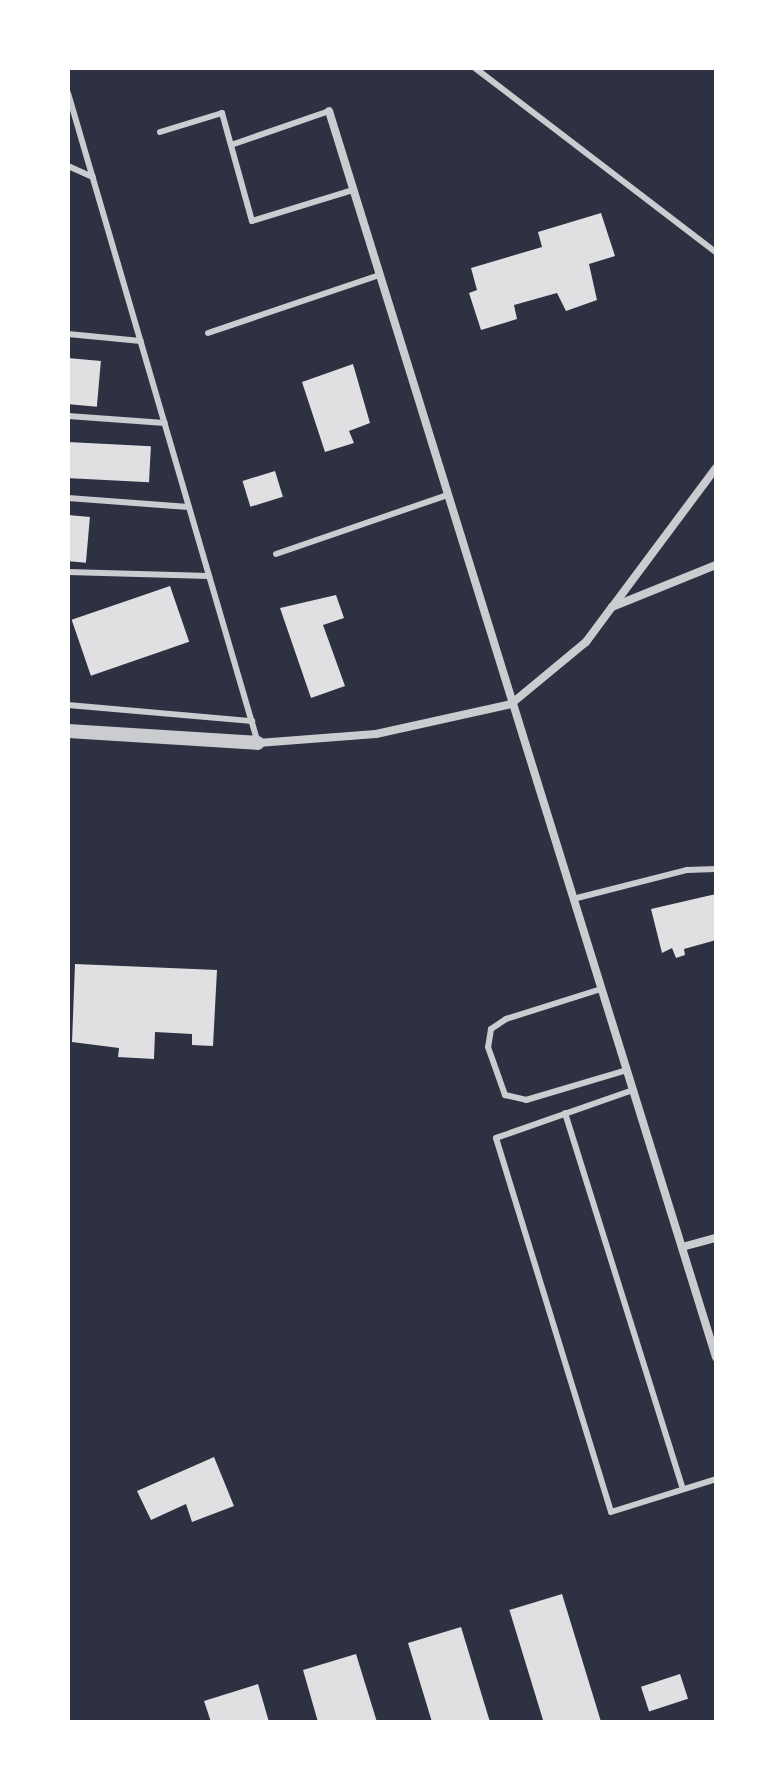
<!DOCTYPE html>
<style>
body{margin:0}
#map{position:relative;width:784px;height:1790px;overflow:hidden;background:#2d3142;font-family:Inter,sans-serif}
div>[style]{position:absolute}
.building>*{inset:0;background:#e0e0e3;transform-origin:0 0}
.service>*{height:6px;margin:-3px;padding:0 3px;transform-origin:3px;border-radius:3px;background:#caccd0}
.minor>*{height:8px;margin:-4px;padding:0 4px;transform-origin:4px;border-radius:4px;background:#caccd0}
.tertiary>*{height:14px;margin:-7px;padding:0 7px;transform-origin:7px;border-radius:7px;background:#caccd0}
span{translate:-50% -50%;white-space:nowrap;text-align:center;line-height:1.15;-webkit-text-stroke:7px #fff;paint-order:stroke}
.frame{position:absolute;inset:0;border:70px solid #fff;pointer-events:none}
</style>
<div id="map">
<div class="building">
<i style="clip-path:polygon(601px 213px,615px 256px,589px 264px,597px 300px,566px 311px,557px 293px,514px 305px,517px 319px,481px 330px,469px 293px,477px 290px,471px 268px,542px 247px,538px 232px)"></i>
<i style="left:68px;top:358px;width:33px;height:46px;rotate:5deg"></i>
<i style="clip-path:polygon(353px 364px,370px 423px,349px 431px,354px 443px,325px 452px,302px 382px)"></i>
<i style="left:68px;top:442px;width:83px;height:36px;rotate:3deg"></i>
<i style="left:275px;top:471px;width:27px;height:34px;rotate:73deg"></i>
<i style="left:68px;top:515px;width:22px;height:46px;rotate:5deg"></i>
<i style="left:170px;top:586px;width:59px;height:104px;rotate:71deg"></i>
<i style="clip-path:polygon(336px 595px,344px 618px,323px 625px,345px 686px,311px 698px,280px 608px)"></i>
<i style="clip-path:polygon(716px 894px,716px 940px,684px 949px,685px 955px,676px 958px,672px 948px,662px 953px,651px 909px)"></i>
<i style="clip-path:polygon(75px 964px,217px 970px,213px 1046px,192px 1045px,192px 1034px,155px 1032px,154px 1059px,118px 1057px,119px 1048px,72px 1042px)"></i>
<i style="clip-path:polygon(214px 1457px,234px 1506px,192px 1522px,186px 1504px,151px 1520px,137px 1491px)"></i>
<i style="left:562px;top:1594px;width:134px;height:55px;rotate:73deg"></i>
<i style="clip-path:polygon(461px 1627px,490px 1722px,432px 1722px,408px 1643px)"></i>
<i style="clip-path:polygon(356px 1654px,377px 1722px,318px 1722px,303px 1670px)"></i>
<i style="left:680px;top:1674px;width:26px;height:41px;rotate:72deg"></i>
<i style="clip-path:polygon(258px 1684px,269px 1722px,211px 1722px,204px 1701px)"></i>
</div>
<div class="service">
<i style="left:475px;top:68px;width:303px;rotate:37.4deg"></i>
<i style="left:68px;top:93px;width:677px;rotate:73.71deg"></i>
<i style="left:160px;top:132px;width:65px;rotate:-17deg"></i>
<i style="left:222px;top:113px;width:112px;rotate:74.5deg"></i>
<i style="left:252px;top:221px;width:106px;rotate:-17.1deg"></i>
<i style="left:231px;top:145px;width:104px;rotate:-19.1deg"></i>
<i style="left:68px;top:166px;width:27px;rotate:24deg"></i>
<i style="left:208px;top:333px;width:181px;rotate:-18.7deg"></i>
<i style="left:68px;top:334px;width:73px;rotate:5.5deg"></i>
<i style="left:68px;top:416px;width:97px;rotate:4.1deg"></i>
<i style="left:68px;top:498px;width:121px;rotate:4.3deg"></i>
<i style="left:276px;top:554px;width:181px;rotate:-19deg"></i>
<i style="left:68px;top:572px;width:141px;rotate:1.6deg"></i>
<i style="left:68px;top:705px;width:185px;rotate:5deg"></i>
<i style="left:573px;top:899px;width:118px;rotate:-14.3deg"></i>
<i style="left:687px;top:870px;width:29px;rotate:-2deg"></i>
<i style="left:601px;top:989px;width:100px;rotate:162.5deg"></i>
<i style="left:506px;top:1019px;width:18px;rotate:146deg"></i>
<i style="left:491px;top:1029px;width:18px;rotate:99deg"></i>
<i style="left:488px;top:1047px;width:51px;rotate:70.5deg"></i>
<i style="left:505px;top:1095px;width:22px;rotate:13deg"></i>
<i style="left:526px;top:1100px;width:105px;rotate:-16.5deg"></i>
<i style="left:633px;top:1090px;width:145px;rotate:160.7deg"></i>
<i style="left:496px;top:1138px;width:391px;rotate:72.9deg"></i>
<i style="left:611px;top:1512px;width:110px;rotate:-17.4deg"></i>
<i style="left:565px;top:1113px;width:394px;rotate:72.6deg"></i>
</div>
<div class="minor">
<i style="left:329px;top:111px;width:1305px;rotate:72.75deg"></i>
<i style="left:613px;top:606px;width:172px;rotate:-53.3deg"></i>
<i style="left:258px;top:743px;width:118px;rotate:-4.4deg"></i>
<i style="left:376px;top:734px;width:138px;rotate:-12.5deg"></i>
<i style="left:511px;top:704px;width:97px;rotate:-39.6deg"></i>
<i style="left:586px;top:642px;width:44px;rotate:-53.4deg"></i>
<i style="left:612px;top:607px;width:112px;rotate:-22deg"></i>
<i style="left:682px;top:1247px;width:35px;rotate:-15deg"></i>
</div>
<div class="tertiary">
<i style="left:68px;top:731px;width:190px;rotate:3.6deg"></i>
</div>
<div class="frame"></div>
</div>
